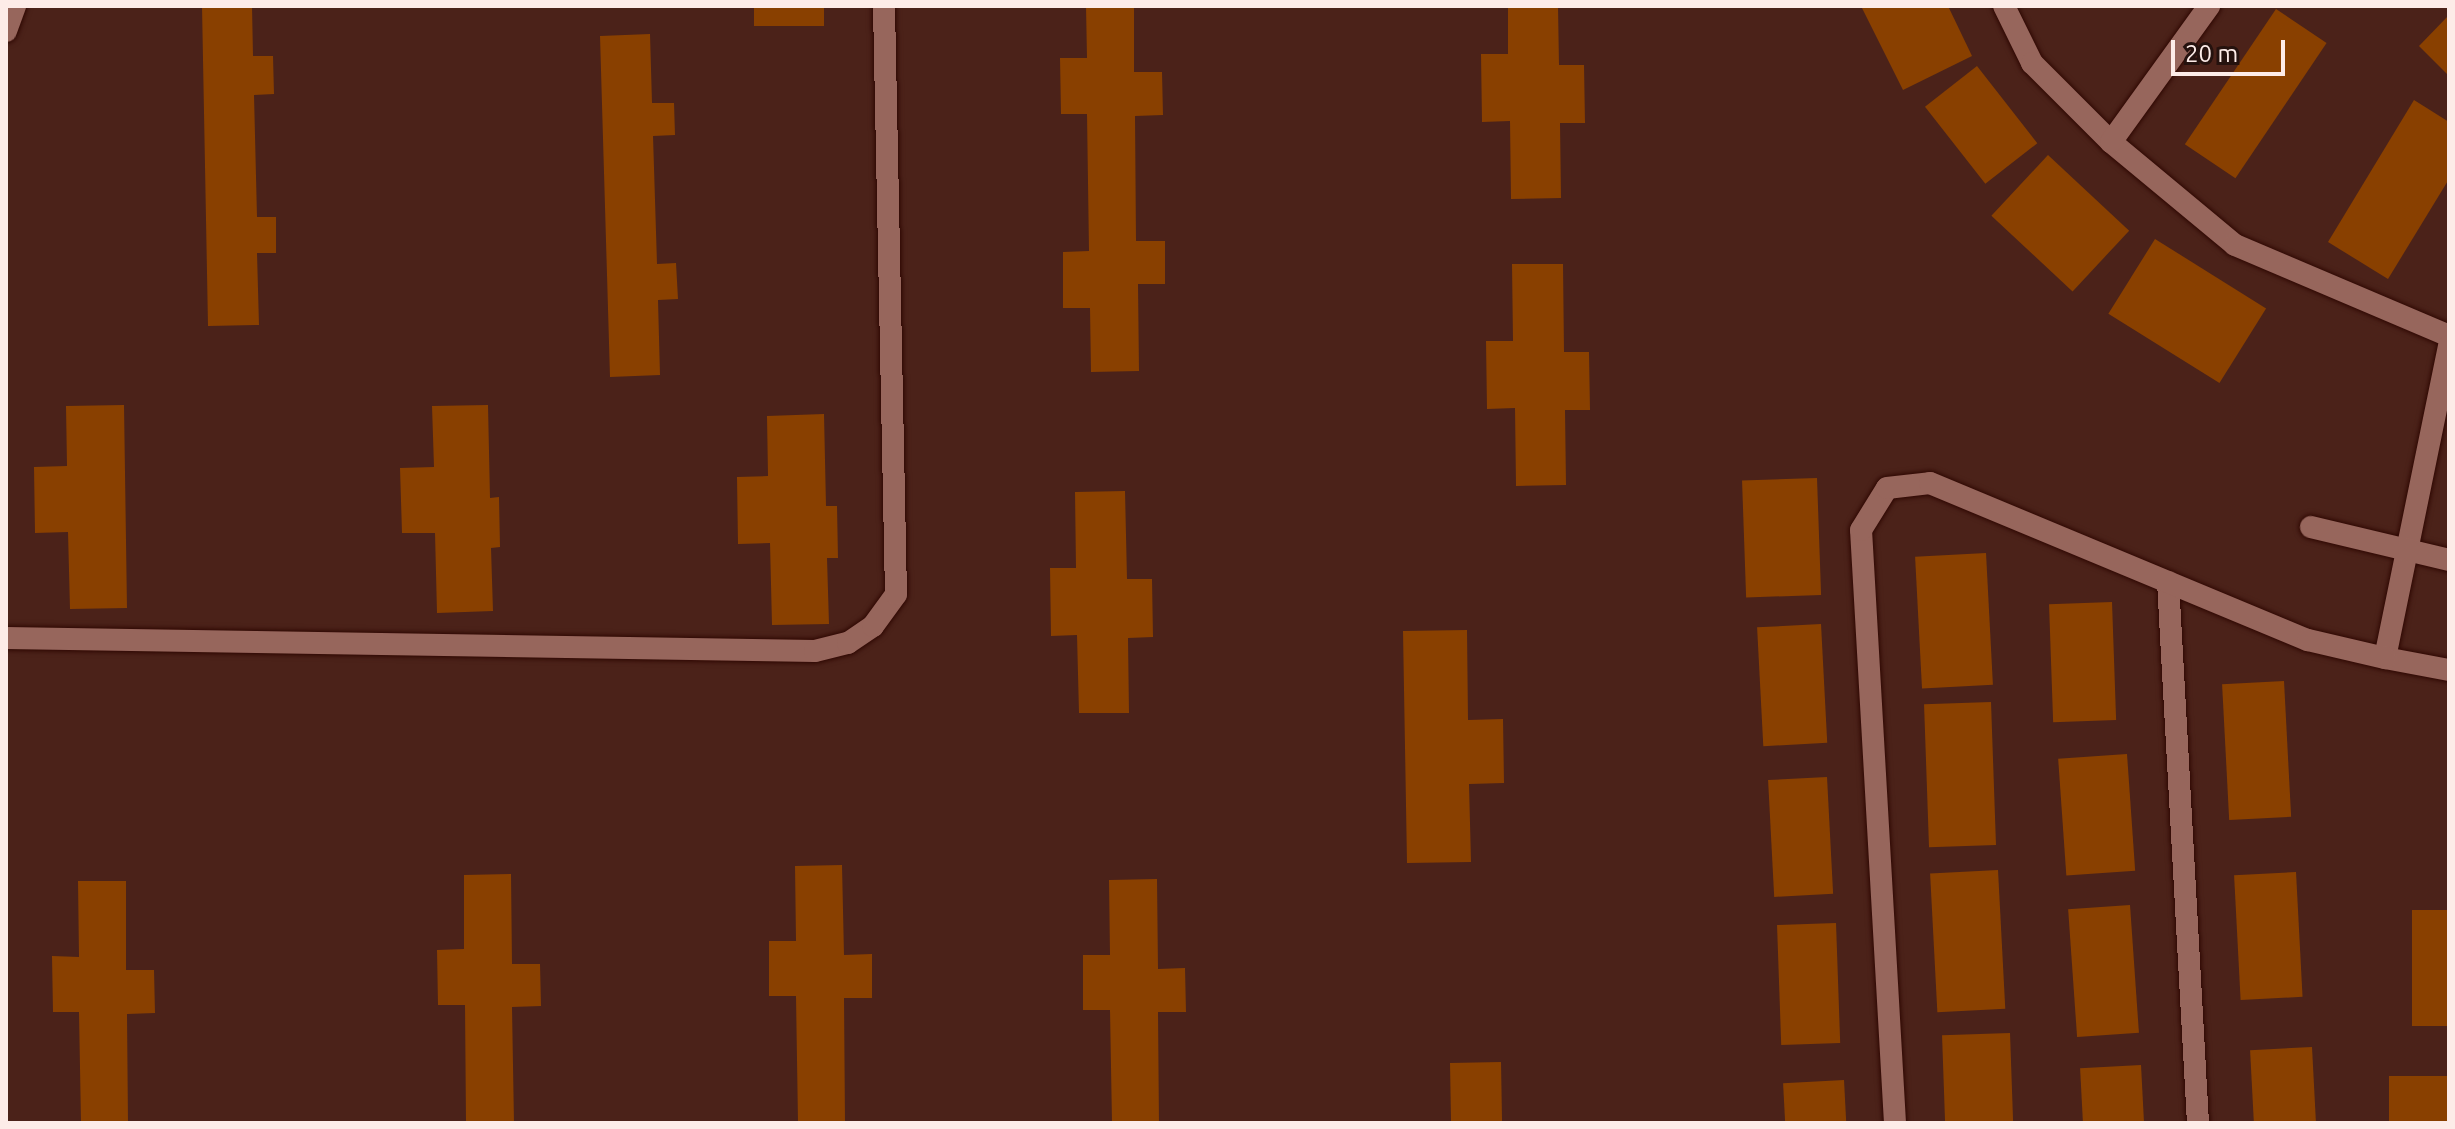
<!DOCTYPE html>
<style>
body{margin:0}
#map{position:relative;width:2455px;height:1129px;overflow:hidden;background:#4b2219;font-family:Ubuntu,sans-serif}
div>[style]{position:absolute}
.building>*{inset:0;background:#894000;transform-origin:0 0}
.roads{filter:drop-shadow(0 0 2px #2f0803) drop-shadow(0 0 2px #2f0803)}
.minor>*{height:22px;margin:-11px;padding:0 11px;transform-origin:11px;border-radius:11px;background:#97665c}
span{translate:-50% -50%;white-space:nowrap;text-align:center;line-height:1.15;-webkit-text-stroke:7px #25120e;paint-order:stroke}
.frame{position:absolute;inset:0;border:8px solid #fdece8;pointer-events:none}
.scale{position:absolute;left:2171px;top:40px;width:114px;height:36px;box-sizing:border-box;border:4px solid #fdece8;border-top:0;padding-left:10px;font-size:24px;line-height:28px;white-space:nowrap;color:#fdece8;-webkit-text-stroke:6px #25120e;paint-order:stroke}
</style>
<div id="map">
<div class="building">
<i style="clip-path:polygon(202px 6px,252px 6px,253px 56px,273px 56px,274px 94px,254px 95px,257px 217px,276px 217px,276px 253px,257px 253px,259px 325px,208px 326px)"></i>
<i style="left:754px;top:6px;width:70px;height:20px"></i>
<i style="clip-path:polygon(1086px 6px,1134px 6px,1134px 72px,1162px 72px,1163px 115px,1135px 116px,1136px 241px,1165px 241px,1165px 284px,1138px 284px,1139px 371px,1091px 372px,1090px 308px,1063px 308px,1063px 252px,1089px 251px,1087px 114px,1061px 114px,1060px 58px,1087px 58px)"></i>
<i style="clip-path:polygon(1508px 6px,1558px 6px,1559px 65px,1584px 65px,1585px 123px,1560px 123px,1561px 198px,1511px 199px,1510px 121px,1482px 122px,1481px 54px,1508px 54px)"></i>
<i style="clip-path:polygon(1861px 6px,1948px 6px,1972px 56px,1903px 90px)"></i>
<i style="left:2276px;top:9px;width:61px;height:163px;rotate:34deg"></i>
<i style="clip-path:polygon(2449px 15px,2449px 76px,2419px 46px)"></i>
<i style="clip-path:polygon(650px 34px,652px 103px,674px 103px,675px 135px,653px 136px,657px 264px,676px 263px,678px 299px,658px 300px,660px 375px,610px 377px,600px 36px)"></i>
<i style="left:1977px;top:66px;width:98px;height:66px;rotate:52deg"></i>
<i style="clip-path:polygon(2414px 100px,2449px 122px,2449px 179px,2388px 279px,2328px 242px)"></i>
<i style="left:2048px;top:155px;width:111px;height:83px;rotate:43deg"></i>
<i style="left:2155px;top:239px;width:131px;height:88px;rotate:32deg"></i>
<i style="clip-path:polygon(1512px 264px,1563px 264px,1564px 352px,1589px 352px,1590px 410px,1565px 410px,1566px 485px,1516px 486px,1515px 408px,1487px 409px,1486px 341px,1513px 341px)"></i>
<i style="clip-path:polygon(124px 405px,127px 608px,70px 609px,68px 532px,35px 533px,34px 467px,67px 466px,66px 406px)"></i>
<i style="clip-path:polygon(488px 405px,490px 498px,499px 497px,500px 547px,491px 548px,493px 611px,437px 613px,435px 533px,402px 533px,400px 468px,434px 467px,432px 406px)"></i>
<i style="clip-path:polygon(824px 414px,826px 506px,837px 506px,838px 558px,827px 558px,829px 624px,772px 625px,770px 543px,738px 544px,737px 477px,768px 476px,767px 416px)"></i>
<i style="left:1817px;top:478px;width:117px;height:75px;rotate:88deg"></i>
<i style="clip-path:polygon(1125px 491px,1127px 579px,1152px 579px,1153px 637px,1128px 638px,1129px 713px,1079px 713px,1077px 635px,1051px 636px,1050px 568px,1076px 568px,1075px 492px)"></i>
<i style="left:1986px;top:553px;width:132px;height:71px;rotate:87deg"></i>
<i style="left:2112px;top:602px;width:118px;height:63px;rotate:88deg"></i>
<i style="left:1821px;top:624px;width:119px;height:64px;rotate:87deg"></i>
<i style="clip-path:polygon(1467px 630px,1468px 720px,1503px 719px,1504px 783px,1469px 784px,1471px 862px,1407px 863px,1403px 631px)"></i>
<i style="left:2284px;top:681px;width:136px;height:62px;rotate:87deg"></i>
<i style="left:1991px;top:702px;width:143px;height:67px;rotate:88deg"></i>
<i style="left:2127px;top:754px;width:117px;height:69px;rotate:86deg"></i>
<i style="left:1827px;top:777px;width:117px;height:59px;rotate:87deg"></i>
<i style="clip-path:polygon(842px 865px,844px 955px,872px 954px,872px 998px,844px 998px,845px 1123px,798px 1123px,796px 996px,769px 996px,769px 941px,796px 941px,795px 866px)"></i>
<i style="left:1998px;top:870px;width:139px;height:68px;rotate:87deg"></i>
<i style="left:2296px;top:872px;width:125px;height:62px;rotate:87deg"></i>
<i style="clip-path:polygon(511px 874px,512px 964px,540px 964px,541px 1006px,512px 1007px,514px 1123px,466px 1123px,465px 1005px,438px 1005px,437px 950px,464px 949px,464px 875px)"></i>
<i style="clip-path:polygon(1157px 879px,1158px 969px,1185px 968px,1186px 1012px,1158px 1012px,1159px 1123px,1112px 1123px,1110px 1010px,1083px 1010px,1083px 955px,1110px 955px,1109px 880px)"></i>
<i style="clip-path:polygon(78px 881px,126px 881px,126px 970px,154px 970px,155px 1013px,127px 1014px,128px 1123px,81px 1123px,79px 1012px,53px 1012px,52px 956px,79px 957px)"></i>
<i style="left:2130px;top:905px;width:128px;height:62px;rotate:86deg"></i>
<i style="left:2412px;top:910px;width:37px;height:116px"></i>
<i style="left:1836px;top:923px;width:120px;height:59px;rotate:88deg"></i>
<i style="left:2010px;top:1033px;width:90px;height:68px;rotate:88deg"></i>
<i style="left:2312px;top:1047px;width:76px;height:62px;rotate:87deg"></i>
<i style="left:1501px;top:1062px;width:61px;height:51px;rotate:89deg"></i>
<i style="left:2141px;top:1065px;width:58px;height:61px;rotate:87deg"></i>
<i style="left:2389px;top:1076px;width:60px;height:47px"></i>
<i style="left:1844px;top:1080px;width:43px;height:61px;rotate:87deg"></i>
</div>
<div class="roads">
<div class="minor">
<i style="left:2004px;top:6px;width:64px;rotate:63.8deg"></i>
<i style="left:2032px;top:63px;width:112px;rotate:45deg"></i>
<i style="left:2111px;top:142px;width:161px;rotate:39.7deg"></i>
<i style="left:2235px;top:245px;width:233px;rotate:23deg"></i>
<i style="left:6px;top:31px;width:27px;rotate:-70deg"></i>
<i style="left:2111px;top:142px;width:168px;rotate:-54.2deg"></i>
<i style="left:2449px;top:346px;width:318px;rotate:101.6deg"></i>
<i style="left:2385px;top:658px;width:65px;rotate:10.6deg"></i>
<i style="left:2311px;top:527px;width:142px;rotate:13.4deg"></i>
<i style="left:2168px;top:582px;width:542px;rotate:86.83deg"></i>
<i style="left:6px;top:638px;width:809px;rotate:0.92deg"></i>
<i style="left:815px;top:651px;width:34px;rotate:-14deg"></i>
<i style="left:848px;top:643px;width:30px;rotate:-34deg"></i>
<i style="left:873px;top:626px;width:39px;rotate:-54deg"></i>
<i style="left:896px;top:594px;width:588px;rotate:-91.17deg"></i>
<i style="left:1895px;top:1123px;width:594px;rotate:-93.28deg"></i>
<i style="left:1861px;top:530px;width:49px;rotate:-58.2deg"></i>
<i style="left:1887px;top:488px;width:43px;rotate:-6.6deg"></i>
<i style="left:1930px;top:483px;width:409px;rotate:22.6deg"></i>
<i style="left:2308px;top:640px;width:79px;rotate:13.2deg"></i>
</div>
</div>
<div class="frame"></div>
<div class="scale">20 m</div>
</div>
